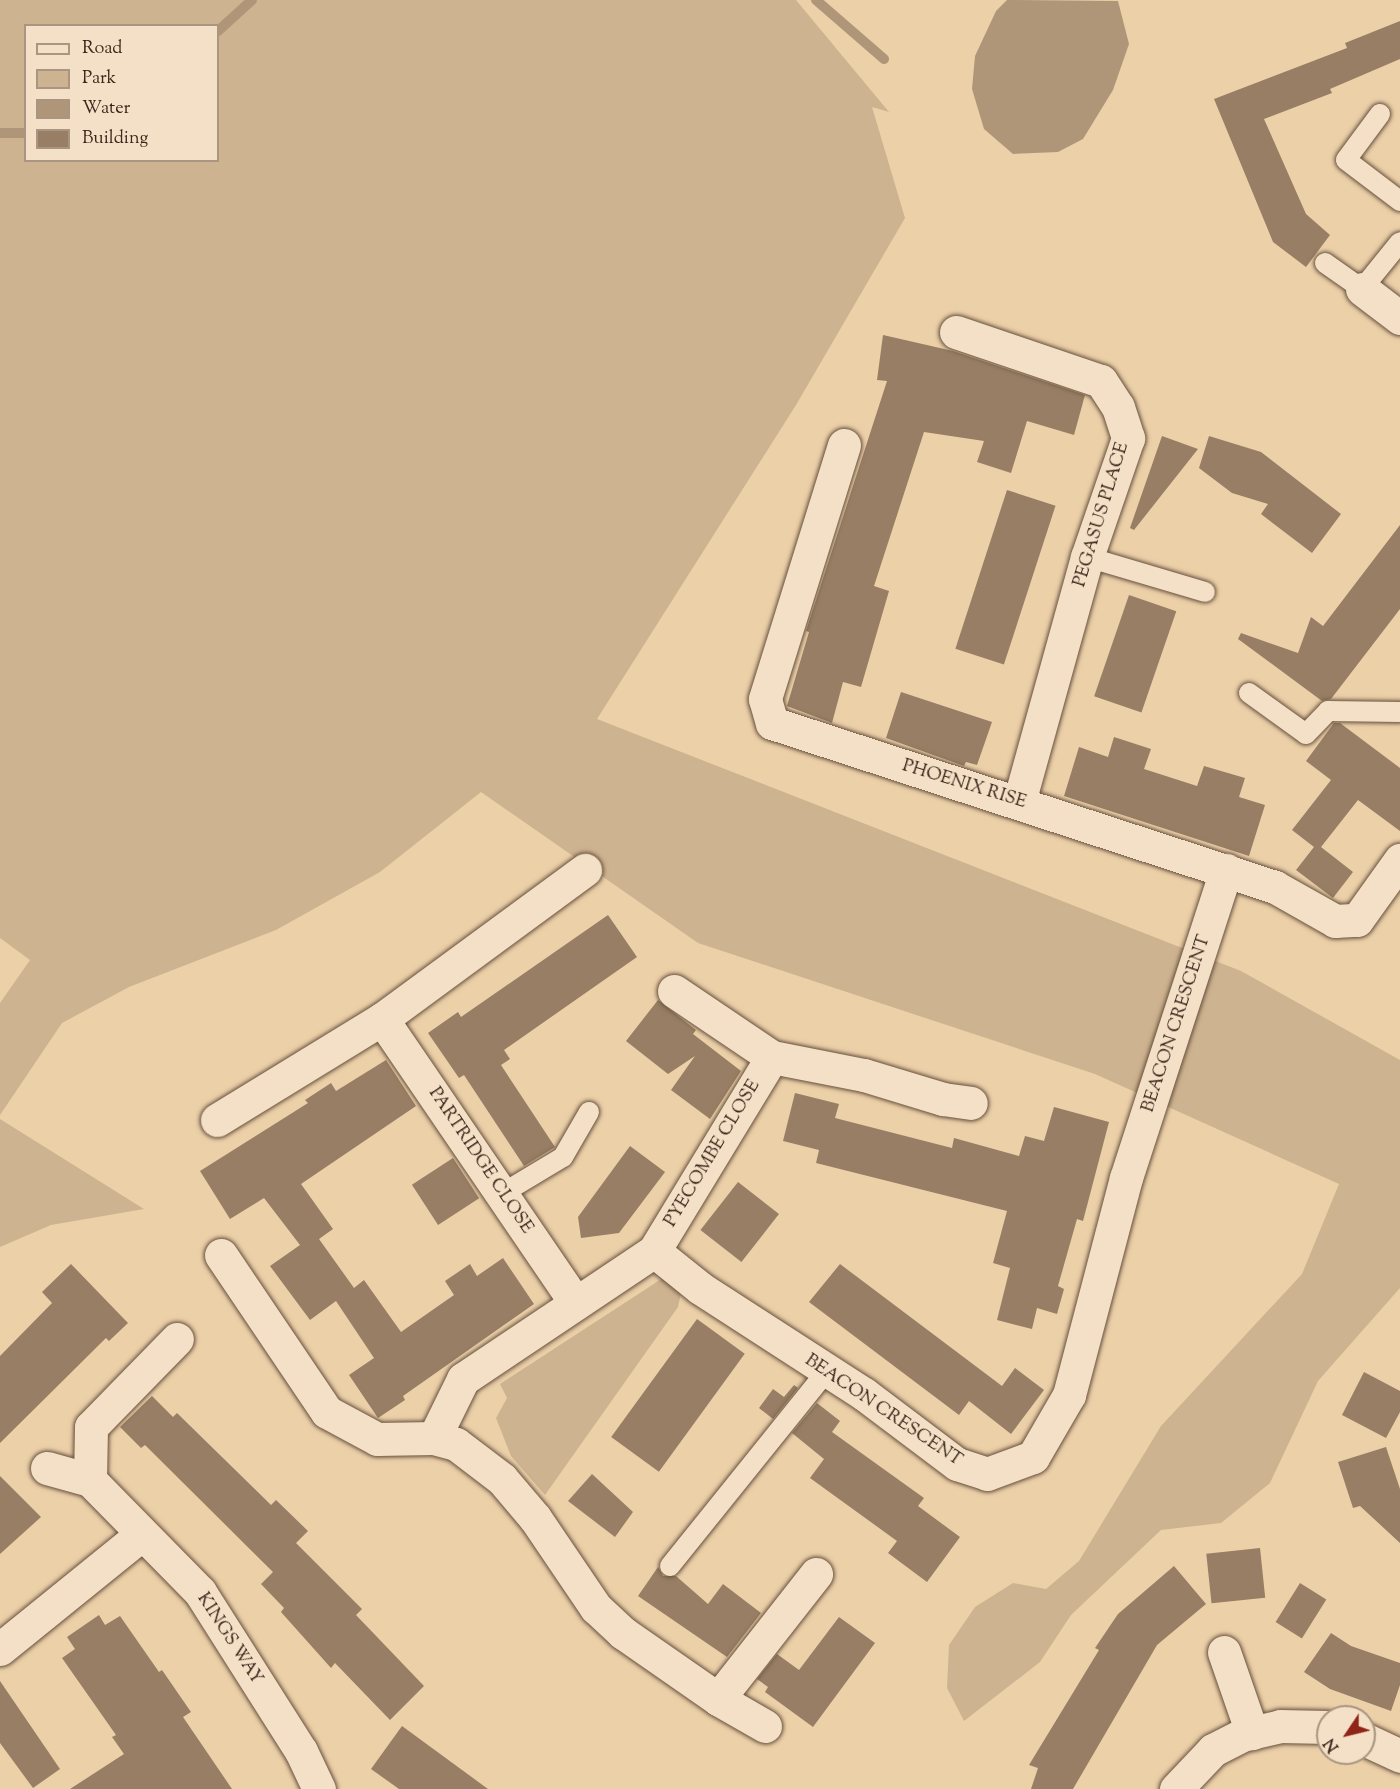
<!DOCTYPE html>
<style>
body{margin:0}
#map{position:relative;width:1400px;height:1789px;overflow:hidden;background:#ecd0a8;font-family:"Sorts Mill Goudy",serif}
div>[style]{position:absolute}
.green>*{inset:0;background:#ceb390}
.water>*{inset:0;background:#af9678}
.stream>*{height:10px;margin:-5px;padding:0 5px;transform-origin:5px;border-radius:5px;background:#af9678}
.building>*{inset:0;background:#977e64;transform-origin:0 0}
.roads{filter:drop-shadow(0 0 2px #66503e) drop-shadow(0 0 2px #66503e)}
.service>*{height:20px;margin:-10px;padding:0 10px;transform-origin:10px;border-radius:10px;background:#f3e0c6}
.minor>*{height:33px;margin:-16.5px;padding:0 16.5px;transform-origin:16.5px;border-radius:16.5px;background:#f3e0c6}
span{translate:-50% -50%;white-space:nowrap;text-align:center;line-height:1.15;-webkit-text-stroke:4.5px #f3e0c6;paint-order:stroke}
.street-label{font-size:18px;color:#3a251b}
.legend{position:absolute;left:24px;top:24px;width:195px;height:138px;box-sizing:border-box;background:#f3e0c6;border:2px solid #a99582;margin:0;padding:8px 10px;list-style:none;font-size:18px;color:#3a251b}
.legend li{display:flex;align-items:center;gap:12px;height:30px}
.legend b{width:30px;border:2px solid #a99582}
.north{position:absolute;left:1316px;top:1705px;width:60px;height:60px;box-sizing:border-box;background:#f3e0c6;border:2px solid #a99582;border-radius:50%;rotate:235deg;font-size:16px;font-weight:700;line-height:24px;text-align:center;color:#3a251b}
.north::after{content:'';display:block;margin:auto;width:21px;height:27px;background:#8f2418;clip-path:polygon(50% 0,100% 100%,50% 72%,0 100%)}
</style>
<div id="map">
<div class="green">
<i style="clip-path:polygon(evenodd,0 0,796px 0,889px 112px,872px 107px,905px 218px,796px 405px,597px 719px,1241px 971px,1400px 1060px,1400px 1288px,1318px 1381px,1270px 1483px,1221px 1523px,1161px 1530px,1071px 1615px,1040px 1662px,964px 1721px,947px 1688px,949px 1645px,975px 1607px,1013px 1583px,1046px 1589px,1079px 1561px,1161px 1426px,1302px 1274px,1339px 1184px,1095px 1074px,698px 943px,481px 792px,380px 872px,276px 930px,129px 987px,62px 1023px,0 1115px,0 1003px,30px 960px,0 938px,0 0,26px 26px,218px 26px,218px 160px,26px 160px,26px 26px)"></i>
<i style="clip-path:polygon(0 1119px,144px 1209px,51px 1225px,0 1247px)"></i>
<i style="clip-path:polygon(666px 1276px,682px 1288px,678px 1307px,545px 1495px,511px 1456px,496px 1418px,507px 1398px,500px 1384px)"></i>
</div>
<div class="water">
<i style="clip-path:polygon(1007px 0,1118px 1px,1129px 44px,1113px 90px,1083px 139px,1058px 152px,1013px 154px,984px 129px,972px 89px,975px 56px,996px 11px)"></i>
</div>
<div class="stream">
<i style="left:816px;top:0;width:90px;rotate:40.9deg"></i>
<i style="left:218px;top:31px;width:46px;rotate:-42.4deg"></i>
<i style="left:0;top:133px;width:26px"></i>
</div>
<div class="building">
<i style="clip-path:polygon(1400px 21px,1400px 59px,1330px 89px,1332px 93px,1264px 119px,1306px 214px,1330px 235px,1306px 267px,1273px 242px,1214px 99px,1347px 48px,1345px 43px)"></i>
<i style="clip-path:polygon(883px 335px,953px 351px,1085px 395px,1074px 435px,1027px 421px,1011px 473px,977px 462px,984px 441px,924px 432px,874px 586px,889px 591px,861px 687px,843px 682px,832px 723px,787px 706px,809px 632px,806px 631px,887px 381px,877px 380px)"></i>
<i style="clip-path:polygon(1162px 436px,1198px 449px,1134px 530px,1130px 528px)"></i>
<i style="clip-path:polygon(1209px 436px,1261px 452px,1341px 514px,1312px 553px,1261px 514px,1268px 504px,1232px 493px,1199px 468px)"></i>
<i style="left:1007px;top:490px;width:51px;height:167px;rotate:18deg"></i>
<i style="clip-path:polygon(1400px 525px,1400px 609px,1331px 699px,1322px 701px,1238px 639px,1241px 633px,1298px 653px,1311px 617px,1323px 626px)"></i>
<i style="left:1129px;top:595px;width:50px;height:107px;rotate:19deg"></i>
<i style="clip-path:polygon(901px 692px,992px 722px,977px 765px,966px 762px,964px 766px,886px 738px)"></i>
<i style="clip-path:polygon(1334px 723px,1340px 723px,1400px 768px,1400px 831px,1358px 800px,1321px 847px,1353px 872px,1333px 898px,1296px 870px,1314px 847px,1292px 830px,1331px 780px,1306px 761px)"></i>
<i style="clip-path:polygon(1114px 737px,1151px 749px,1144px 769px,1197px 786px,1204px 766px,1245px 778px,1239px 797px,1265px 805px,1249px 856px,1064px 796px,1079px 747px,1108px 757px)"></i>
<i style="clip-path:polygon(608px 915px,637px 957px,504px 1050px,510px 1059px,501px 1065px,555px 1147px,524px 1166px,464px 1075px,459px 1078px,428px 1033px,458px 1012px,461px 1017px)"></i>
<i style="clip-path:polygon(658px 1000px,696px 1030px,693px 1034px,741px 1071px,710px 1119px,671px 1090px,695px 1056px,668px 1074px,626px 1041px)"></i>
<i style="clip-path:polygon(386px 1060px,416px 1106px,301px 1184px,333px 1229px,319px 1239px,354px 1288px,364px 1280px,401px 1332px,454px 1295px,445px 1281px,470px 1264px,477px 1276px,503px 1258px,534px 1304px,403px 1396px,405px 1400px,378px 1418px,349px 1375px,374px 1358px,336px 1301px,310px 1320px,270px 1266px,300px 1245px,264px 1198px,230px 1219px,200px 1171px,308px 1103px,305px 1100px,331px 1083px,336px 1091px)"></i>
<i style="clip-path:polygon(795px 1093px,839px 1104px,835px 1118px,952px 1148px,954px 1138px,1019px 1156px,1025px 1136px,1044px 1141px,1054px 1107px,1109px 1122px,1083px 1221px,1077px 1219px,1058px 1286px,1064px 1289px,1057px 1314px,1037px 1308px,1032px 1329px,997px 1320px,1010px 1268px,993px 1263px,1007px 1211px,816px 1163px,819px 1150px,783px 1141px)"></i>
<i style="clip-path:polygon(630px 1146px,665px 1172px,619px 1233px,581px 1238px,578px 1217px)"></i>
<i style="left:453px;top:1158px;width:48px;height:49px;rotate:57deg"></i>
<i style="left:738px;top:1182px;width:52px;height:61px;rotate:38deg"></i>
<i style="clip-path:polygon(71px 1264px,128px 1323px,109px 1341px,106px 1338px,0 1443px,0 1356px,52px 1303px,42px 1292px)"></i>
<i style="clip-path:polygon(840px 1264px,1002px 1386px,1015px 1368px,1044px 1390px,1011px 1434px,969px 1401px,959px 1415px,809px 1302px)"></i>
<i style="left:697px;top:1319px;width:59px;height:146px;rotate:36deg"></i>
<i style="clip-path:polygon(1364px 1372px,1400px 1391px,1400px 1412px,1386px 1438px,1342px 1415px)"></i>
<i style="clip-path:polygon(794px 1385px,798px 1388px,773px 1419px,759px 1408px,773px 1389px,784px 1397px)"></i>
<i style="clip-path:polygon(152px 1396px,173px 1417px,177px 1413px,271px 1505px,276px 1500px,308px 1531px,296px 1543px,362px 1609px,356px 1615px,424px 1686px,390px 1720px,335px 1663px,331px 1668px,281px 1612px,284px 1608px,261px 1584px,273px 1572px,145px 1445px,141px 1448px,120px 1427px)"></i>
<i style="clip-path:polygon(817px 1403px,840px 1421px,832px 1432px,924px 1498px,918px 1506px,960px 1537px,927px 1582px,888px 1553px,897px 1541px,810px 1478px,824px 1459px,792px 1433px)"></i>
<i style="clip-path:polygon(1386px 1447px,1400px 1489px,1400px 1543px,1360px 1506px,1353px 1508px,1338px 1462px)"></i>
<i style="clip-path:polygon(592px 1474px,633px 1512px,615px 1537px,568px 1501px)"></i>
<i style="clip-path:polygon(0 1476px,41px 1517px,0 1554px)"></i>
<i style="left:1260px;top:1548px;width:50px;height:54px;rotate:84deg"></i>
<i style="clip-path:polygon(1174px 1566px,1206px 1604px,1157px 1645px,1073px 1789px,1031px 1789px,1038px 1768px,1029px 1765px,1099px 1650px,1095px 1648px,1118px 1614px)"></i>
<i style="clip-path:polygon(658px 1567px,663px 1576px,676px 1576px,708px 1604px,723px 1584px,761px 1613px,727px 1657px,638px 1596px)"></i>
<i style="left:1300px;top:1583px;width:31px;height:46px;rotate:32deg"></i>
<i style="clip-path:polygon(99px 1615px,105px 1625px,120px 1616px,159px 1672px,162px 1670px,191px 1712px,183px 1717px,232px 1789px,70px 1789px,124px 1754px,112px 1737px,116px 1735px,62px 1658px,75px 1649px,67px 1637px)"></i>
<i style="clip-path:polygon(839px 1617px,875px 1643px,813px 1727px,765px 1692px,768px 1687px,757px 1679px,777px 1654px,799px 1670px)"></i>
<i style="clip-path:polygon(1331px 1633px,1351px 1646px,1400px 1663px,1400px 1685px,1391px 1711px,1330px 1689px,1304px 1672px)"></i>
<i style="clip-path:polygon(0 1681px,60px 1769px,33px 1788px,0 1743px)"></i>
<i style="clip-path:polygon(402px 1726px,488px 1789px,399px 1789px,371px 1769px)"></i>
</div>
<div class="roads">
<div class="service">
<i style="left:1380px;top:114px;width:57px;rotate:126.5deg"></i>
<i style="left:1346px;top:160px;width:68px;rotate:37.2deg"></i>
<i style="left:1325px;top:263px;width:45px;rotate:35.1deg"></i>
<i style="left:1362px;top:289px;width:60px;rotate:-51deg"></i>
<i style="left:1087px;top:557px;width:123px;rotate:16.5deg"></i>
<i style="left:1249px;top:693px;width:70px;rotate:35.7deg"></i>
<i style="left:1306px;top:734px;width:32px;rotate:-46deg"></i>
<i style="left:1328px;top:711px;width:72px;rotate:0.8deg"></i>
<i style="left:503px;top:1193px;width:70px;rotate:-31deg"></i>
<i style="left:563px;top:1157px;width:52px;rotate:-60deg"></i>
<i style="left:670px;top:1566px;width:249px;rotate:-51.2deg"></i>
</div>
<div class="minor">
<i style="left:1362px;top:289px;width:48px;rotate:37.3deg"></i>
<i style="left:956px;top:332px;width:153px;rotate:18.7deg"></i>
<i style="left:1101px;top:381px;width:31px;rotate:57deg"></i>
<i style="left:1118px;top:407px;width:33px;rotate:72deg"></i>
<i style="left:1128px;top:438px;width:126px;rotate:109deg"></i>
<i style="left:1087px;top:557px;width:254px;rotate:105.5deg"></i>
<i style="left:844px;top:445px;width:266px;rotate:107.3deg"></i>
<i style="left:765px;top:699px;width:25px;rotate:74deg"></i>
<i style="left:772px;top:723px;width:529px;rotate:18.06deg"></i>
<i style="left:1275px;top:887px;width:69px;rotate:29.5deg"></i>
<i style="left:1335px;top:921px;width:22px;rotate:-3deg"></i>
<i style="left:1357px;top:920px;width:74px;rotate:-54.4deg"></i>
<i style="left:674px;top:991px;width:118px;rotate:34deg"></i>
<i style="left:772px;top:1057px;width:94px;rotate:11.1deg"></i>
<i style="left:864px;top:1075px;width:83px;rotate:16.9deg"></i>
<i style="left:943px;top:1099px;width:28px;rotate:8deg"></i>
<i style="left:382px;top:1019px;width:344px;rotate:55.7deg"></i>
<i style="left:217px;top:1120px;width:193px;rotate:-31.5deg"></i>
<i style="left:382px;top:1019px;width:252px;rotate:-36.3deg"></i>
<i style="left:654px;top:1251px;width:227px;rotate:-58.7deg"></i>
<i style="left:221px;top:1255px;width:189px;rotate:56deg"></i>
<i style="left:327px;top:1412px;width:57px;rotate:28.4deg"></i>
<i style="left:377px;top:1439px;width:57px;rotate:-1deg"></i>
<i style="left:47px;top:1468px;width:45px;rotate:15.6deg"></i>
<i style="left:90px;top:1480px;width:157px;rotate:45.5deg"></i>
<i style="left:200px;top:1592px;width:188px;rotate:57.6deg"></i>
<i style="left:301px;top:1751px;width:42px;rotate:64.7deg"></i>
<i style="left:90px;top:1480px;width:53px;rotate:-88.9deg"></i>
<i style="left:91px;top:1427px;width:123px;rotate:-45.7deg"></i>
<i style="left:0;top:1649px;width:181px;rotate:-39deg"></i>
<i style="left:1224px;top:1652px;width:86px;rotate:70.9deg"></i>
<i style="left:718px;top:1699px;width:159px;rotate:-51.9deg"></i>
<i style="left:765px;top:1726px;width:54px;rotate:-150.1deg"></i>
<i style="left:718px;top:1699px;width:116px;rotate:-145.2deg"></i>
<i style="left:623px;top:1633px;width:37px;rotate:-137deg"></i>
<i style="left:596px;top:1608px;width:109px;rotate:-124.1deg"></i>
<i style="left:535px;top:1518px;width:51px;rotate:-130.2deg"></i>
<i style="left:502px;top:1479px;width:58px;rotate:-142.7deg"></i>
<i style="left:456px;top:1444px;width:23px;rotate:-165deg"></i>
<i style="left:434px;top:1438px;width:66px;rotate:-63.8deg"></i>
<i style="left:463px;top:1379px;width:230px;rotate:-33.8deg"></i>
<i style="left:654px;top:1251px;width:59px;rotate:38.8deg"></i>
<i style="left:700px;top:1288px;width:195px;rotate:32.9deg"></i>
<i style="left:864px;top:1394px;width:116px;rotate:37deg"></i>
<i style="left:957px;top:1464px;width:32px;rotate:18deg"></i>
<i style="left:987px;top:1474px;width:49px;rotate:-20.3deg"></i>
<i style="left:1033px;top:1457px;width:72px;rotate:-59.9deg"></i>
<i style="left:1069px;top:1395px;width:224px;rotate:-75.3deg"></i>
<i style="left:1126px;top:1178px;width:324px;rotate:-72deg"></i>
<i style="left:1364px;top:1739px;width:40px;rotate:25deg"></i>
<i style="left:1176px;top:1789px;width:54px;rotate:-46.5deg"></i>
<i style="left:1213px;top:1750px;width:33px;rotate:-27deg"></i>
<i style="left:1242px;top:1735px;width:39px;rotate:-13deg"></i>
<i style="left:1280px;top:1726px;width:48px;rotate:1.2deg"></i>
</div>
</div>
<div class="street-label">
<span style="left:1102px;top:515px;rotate:-73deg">PEGASUS PLACE</span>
<span style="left:964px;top:785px;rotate:17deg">PHOENIX RISE</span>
<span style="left:1177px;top:1024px;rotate:-72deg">BEACON CRESCENT</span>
<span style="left:713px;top:1154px;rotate:-59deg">PYECOMBE CLOSE</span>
<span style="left:480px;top:1161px;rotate:56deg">PARTRIDGE CLOSE</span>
<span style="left:883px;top:1411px;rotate:34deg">BEACON CRESCENT</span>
<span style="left:229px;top:1639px;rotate:57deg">KINGS WAY</span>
</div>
<ul class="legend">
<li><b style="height:8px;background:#f3e0c6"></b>Road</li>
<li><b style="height:16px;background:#ceb390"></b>Park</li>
<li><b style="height:16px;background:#af9678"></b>Water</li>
<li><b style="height:16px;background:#977e64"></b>Building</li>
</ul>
<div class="north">N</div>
</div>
